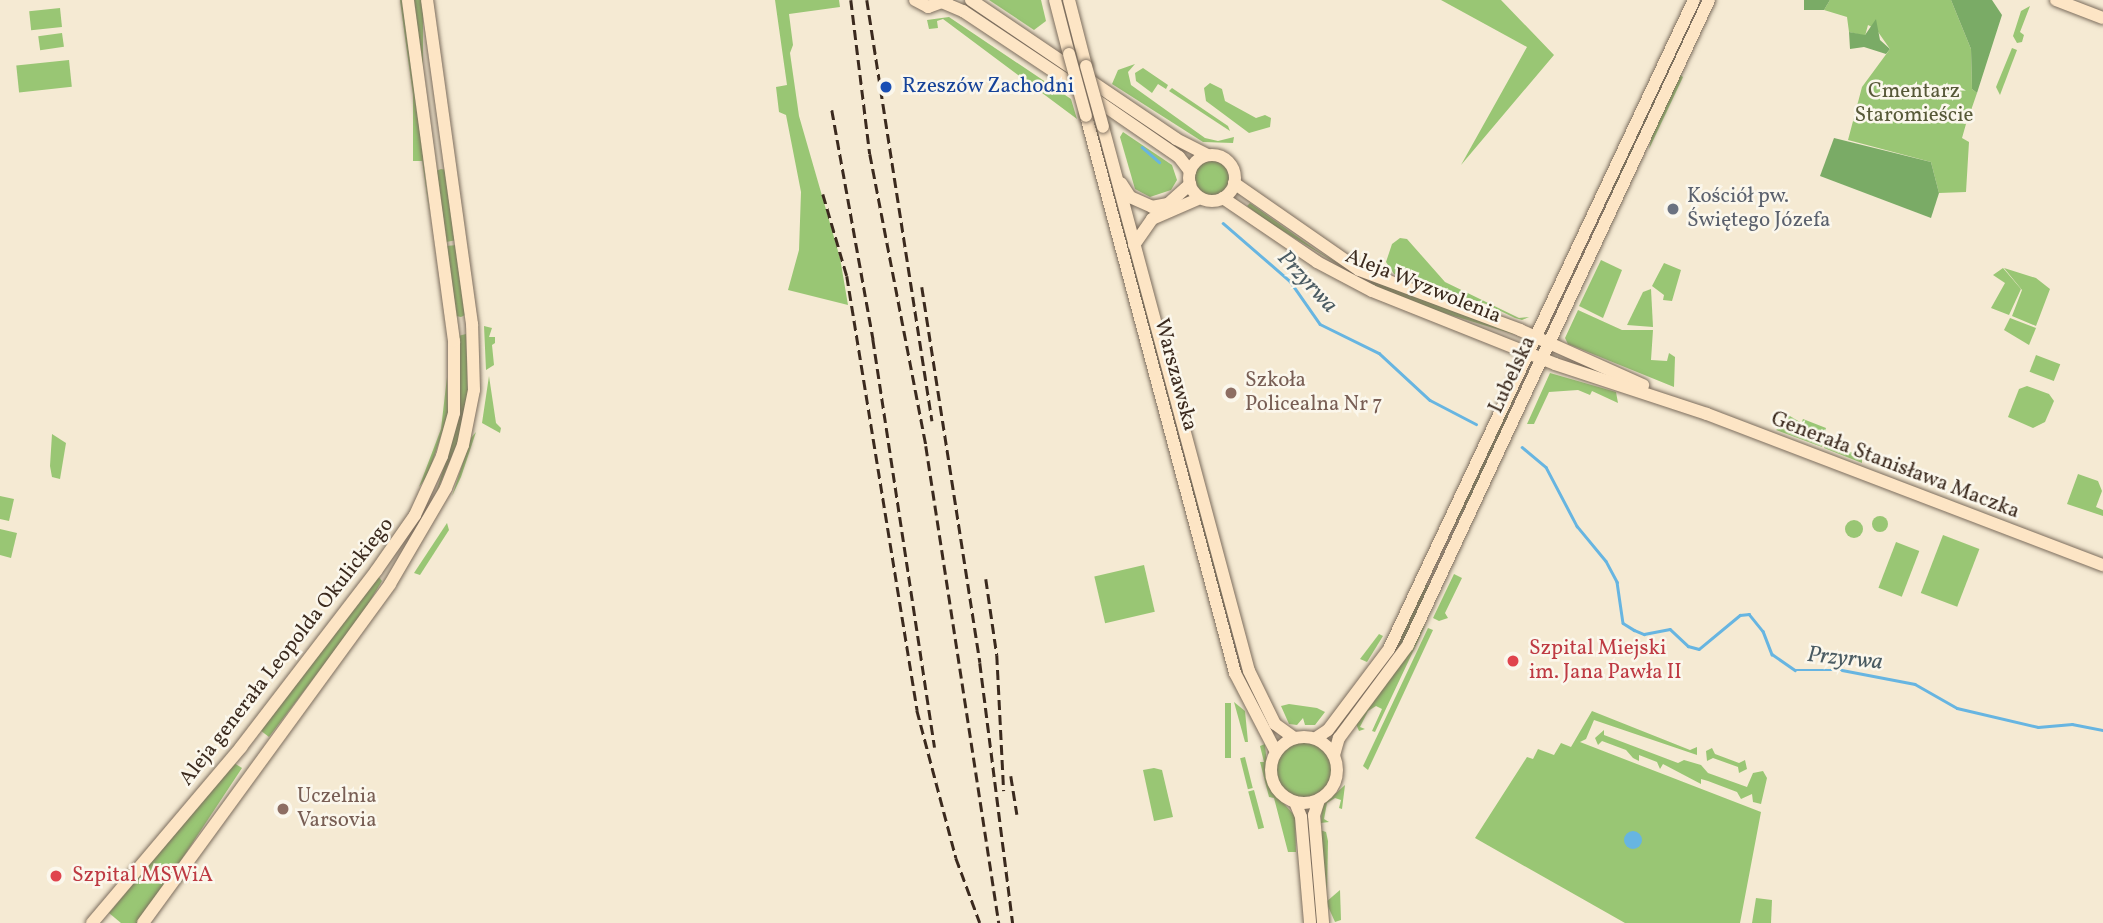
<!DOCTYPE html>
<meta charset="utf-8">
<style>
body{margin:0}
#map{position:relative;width:2103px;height:923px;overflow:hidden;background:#f5ead3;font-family:Vollkorn,serif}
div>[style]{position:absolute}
.green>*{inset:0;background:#99c674;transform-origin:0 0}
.round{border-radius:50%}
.forest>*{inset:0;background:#7aab66}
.water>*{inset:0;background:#67b5e1}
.stream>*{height:2.5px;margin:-1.25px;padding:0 1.25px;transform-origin:1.25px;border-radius:1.25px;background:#67b5e1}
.roads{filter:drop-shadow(0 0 2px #7c6d5d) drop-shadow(0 0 2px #7c6d5d)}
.secondary>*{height:12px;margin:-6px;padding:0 6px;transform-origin:6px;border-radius:6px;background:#fde5c5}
.secondary>.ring{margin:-6px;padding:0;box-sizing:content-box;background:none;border:12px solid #fde5c5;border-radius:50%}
.rail>*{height:2.5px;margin-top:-1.25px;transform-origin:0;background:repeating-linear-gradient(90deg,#3b2a1e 0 10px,transparent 0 15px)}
.bridges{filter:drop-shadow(0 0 2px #7c6d5d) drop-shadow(0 0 2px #7c6d5d)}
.secondary-bridge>*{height:12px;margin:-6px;padding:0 6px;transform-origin:6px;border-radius:6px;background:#fde5c5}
.dots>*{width:19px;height:19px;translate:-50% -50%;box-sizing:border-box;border:4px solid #fbf7ec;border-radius:50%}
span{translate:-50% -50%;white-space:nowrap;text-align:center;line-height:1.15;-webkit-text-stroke:5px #fbf7ec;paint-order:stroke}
.transit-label{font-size:21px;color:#164399}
.left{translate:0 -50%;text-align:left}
.park-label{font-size:21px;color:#575938}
.worship-label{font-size:21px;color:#5b616d}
.street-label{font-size:21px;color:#3b2a1e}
.education-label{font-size:21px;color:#785e54}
.health-label{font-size:21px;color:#be3a42}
.water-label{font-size:23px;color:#4a5b62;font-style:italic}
</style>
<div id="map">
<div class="green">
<i style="clip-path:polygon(400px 0,404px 0,430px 217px,405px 37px)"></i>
<i style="left:413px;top:0;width:10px;height:161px"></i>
<i style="clip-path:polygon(775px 0,839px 0,840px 7px,789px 14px,793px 45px,790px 53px,799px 116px,840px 258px,848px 305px,788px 290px,799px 250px,801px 192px,786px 115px,779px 112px,776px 87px,787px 85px)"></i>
<i style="clip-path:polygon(989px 0,1041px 0,1046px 21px,1034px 30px)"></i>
<i style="clip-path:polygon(1441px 0,1501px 0,1554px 55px,1461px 165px,1527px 47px)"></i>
<i style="clip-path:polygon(1830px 0,1951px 0,1971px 49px,1972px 89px,1977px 93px,1968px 119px,1960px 122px,1966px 124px,1962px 138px,1969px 142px,1966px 192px,1939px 193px,1931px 162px,1848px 140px,1862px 87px,1890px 49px,1876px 29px,1868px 25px,1865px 36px,1849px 32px,1847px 17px,1824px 10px)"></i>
<i style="clip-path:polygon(1697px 4px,1670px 77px,1615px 195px,1610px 193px)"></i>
<i style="clip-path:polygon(2030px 6px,2020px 32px,2024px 35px,2022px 42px,2017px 43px,2013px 36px,2021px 11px)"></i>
<i style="left:60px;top:8px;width:19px;height:31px;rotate:84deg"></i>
<i style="clip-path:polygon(949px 17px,1071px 99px,1077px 119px,943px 19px,937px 21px,938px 28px,929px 29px,927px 20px)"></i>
<i style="left:62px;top:33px;width:14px;height:24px;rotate:82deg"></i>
<i style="clip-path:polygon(2012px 48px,2017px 50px,2000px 95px,1996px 87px)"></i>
<i style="left:69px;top:60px;width:27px;height:53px;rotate:84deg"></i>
<i style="clip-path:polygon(1135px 64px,1128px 72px,1131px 85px,1205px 138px,1218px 141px,1234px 137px,1233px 143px,1203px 142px,1112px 84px,1118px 70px)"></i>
<i style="clip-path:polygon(1143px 68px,1168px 85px,1166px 89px,1158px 84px,1152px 93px,1136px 81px,1135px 73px)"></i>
<i style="clip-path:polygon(1680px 75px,1683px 77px,1649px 149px,1652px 135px)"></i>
<i style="clip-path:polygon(1210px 83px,1222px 89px,1225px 101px,1256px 118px,1265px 115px,1271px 118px,1270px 127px,1249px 133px,1206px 101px,1204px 88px)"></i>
<i style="clip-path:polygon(1172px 88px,1228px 126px,1230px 131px,1169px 91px)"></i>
<i style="clip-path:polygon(1123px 132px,1172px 165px,1177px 180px,1171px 190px,1150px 197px,1135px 189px,1120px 137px)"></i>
<i class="round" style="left:1195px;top:161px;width:34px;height:34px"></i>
<i style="clip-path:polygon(441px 169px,447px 170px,457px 240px,446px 242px,436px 171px)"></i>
<i style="clip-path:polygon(1250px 203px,1316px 250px,1356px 275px,1268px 222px,1247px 206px)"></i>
<i style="clip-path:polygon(1123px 221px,1158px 351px,1156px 354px,1119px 222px)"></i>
<i style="clip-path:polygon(1400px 238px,1407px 239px,1445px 282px,1519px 318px,1529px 317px,1522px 320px,1515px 318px,1486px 304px,1394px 274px,1386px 262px,1392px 244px)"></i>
<i style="clip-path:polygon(457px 245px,465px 315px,461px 317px,456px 316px,446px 246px)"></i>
<i style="clip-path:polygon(1601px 260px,1622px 270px,1603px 318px,1579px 306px)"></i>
<i style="clip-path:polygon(1664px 263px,1681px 270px,1672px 301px,1663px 300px,1664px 295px,1652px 286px)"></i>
<i style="clip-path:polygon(2003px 268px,2021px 289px,2009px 315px,1991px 308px,2005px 283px,1993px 275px)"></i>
<i style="clip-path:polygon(2004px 268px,2036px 278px,2050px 289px,2036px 326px,2012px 316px,2022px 290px)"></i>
<i style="clip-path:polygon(1372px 281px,1514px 332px,1513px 334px,1415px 304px,1367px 283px)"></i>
<i style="clip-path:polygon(1651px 289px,1653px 327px,1627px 325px,1643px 292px)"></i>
<i style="clip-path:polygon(1578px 310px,1622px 330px,1653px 330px,1651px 360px,1667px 361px,1669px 353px,1675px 357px,1674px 387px,1568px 344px,1565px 338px)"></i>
<i style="clip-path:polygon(2010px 318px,2036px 328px,2029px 345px,2004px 330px)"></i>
<i style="clip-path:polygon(484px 326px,492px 328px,489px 337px,495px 337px,495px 343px,492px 345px,494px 365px,486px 370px)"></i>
<i style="clip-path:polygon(466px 334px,468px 395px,459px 439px,436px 493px,459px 418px,458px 336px)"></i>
<i style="left:2036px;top:355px;width:26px;height:18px;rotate:21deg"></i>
<i style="clip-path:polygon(1550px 373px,1616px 392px,1618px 403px,1592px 391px,1590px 395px,1578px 390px,1549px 392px,1534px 424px,1527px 424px)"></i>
<i style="clip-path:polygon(489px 376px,496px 423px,501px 428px,500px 433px,482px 423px)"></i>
<i style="clip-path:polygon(1523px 376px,1488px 466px,1453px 528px,1452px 527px)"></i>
<i style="clip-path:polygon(447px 377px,448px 415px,428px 475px,419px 487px,441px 429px)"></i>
<i style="clip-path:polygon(2027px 386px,2049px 394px,2054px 401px,2045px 422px,2033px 428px,2008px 417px,2019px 389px)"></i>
<i style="clip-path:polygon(1783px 412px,1800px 422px,1798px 429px,1790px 427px,1798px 431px,1803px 419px,1826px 428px,1822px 447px,1776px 430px,1782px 426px)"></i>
<i style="clip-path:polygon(476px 432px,461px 477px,452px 496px,471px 438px)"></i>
<i style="clip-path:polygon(52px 434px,66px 443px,60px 479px,52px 477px,50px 466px)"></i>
<i style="clip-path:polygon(1826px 442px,1862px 457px,1862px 463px,1824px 448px)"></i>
<i style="clip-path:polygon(1190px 469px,1229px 616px,1227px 617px,1184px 470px)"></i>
<i style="clip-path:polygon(2078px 474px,2098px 481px,2102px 491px,2096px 507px,2103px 510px,2103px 516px,2067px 504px)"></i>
<i style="clip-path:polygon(0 496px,14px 499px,9px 521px,0 519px)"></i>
<i class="round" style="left:1872px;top:516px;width:16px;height:16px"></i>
<i class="round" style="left:1845px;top:520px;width:18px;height:18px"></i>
<i style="clip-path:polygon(447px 523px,449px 530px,420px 575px,414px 573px)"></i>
<i style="clip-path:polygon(0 529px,17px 533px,11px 558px,0 555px)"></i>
<i style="left:1943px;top:535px;width:39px;height:62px;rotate:21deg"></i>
<i style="left:1896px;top:542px;width:25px;height:49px;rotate:21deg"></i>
<i style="left:1144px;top:565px;width:48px;height:51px;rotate:77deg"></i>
<i style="clip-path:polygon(1454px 574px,1462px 578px,1445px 613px,1448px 618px,1439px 621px,1433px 618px)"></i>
<i style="clip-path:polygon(378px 576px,382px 581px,361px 616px,269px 737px,260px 730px)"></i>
<i style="clip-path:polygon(1425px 584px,1429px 586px,1395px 659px,1387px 665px)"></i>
<i style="clip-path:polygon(1426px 624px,1375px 732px,1372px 731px,1382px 709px,1376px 706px,1368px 711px,1360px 727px,1365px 729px,1359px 731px,1356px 724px)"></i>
<i style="clip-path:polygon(1428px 628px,1433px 630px,1368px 770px,1363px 766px)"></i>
<i style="clip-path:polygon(1379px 634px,1383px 636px,1367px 662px,1360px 659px)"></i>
<i style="clip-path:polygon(1234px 702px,1245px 711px,1248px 742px,1245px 742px)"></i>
<i style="left:1225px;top:703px;width:6px;height:55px"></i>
<i style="clip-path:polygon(1289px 704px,1317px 708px,1325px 712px,1315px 725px,1305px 725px,1303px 718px,1297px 725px,1289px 724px,1281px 706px)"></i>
<i style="clip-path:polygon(1592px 711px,1690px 750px,1697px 747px,1697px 755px,1594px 720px,1586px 739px,1580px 742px,1761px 812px,1740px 923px,1625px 923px,1475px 838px,1527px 757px,1533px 759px,1538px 749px,1554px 755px,1561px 743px,1571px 747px)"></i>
<i style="clip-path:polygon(1604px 730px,1604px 735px,1678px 763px,1684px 760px,1701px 765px,1708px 773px,1747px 787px,1753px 773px,1763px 771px,1767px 778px,1761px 804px,1753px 802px,1752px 794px,1741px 799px,1737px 792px,1708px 781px,1701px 779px,1701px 784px,1663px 764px,1660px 769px,1657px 762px,1639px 755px,1639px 761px,1633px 758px,1626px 750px,1602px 741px,1598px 745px,1595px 738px)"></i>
<i class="round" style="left:1276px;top:742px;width:56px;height:56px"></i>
<i style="clip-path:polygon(1265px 744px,1269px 787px,1295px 816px,1296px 852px,1288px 852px,1274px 798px,1269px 797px,1260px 762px,1264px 762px,1260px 746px)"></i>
<i style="clip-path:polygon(1712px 748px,1715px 754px,1739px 763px,1745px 760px,1747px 769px,1739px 773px,1738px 767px,1713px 758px,1707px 761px,1706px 751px)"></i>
<i style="left:1245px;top:757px;width:32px;height:5px;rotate:76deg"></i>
<i style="clip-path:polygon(234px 763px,242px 768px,174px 871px,137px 923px,121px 923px,109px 913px)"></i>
<i style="clip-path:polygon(1154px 768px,1162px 770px,1173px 817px,1154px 821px,1143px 770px)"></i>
<i style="clip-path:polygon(1345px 785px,1342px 809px,1339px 808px,1341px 800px,1335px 798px,1327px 803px,1324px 819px,1329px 822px,1321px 823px,1322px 806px)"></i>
<i style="left:1254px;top:790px;width:39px;height:6px;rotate:75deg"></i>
<i style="clip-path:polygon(1320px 830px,1326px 832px,1328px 841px,1327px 891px)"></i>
<i style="clip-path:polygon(1340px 890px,1341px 920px,1335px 922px,1326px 902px)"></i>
<i style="clip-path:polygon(1756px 898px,1772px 900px,1771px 923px,1752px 923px)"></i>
</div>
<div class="forest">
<i style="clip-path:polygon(1804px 0,1830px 0,1824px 10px,1804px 10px)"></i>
<i style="clip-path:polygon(1951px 0,1992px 0,2002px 15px,1977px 93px,1972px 89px,1971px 49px)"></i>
<i style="clip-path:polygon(1876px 19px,1880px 40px,1890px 49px,1886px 54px,1864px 47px,1850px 49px,1849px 32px,1865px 35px)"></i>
<i style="clip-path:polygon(1834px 138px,1931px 162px,1939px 193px,1931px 218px,1820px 176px)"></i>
</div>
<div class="water">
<i class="round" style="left:1624px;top:831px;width:18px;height:18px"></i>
</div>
<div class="stream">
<i style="left:1142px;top:147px;width:23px;rotate:41deg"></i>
<i style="left:1223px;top:223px;width:89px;rotate:40.9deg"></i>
<i style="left:1290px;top:281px;width:52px;rotate:55.1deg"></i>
<i style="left:1320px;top:324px;width:66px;rotate:26.2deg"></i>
<i style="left:1379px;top:353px;width:69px;rotate:42.7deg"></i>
<i style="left:1430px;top:400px;width:52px;rotate:27.6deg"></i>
<i style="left:1522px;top:447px;width:31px;rotate:40deg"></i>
<i style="left:1546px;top:467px;width:67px;rotate:62.3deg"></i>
<i style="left:1577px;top:526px;width:45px;rotate:50.4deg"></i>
<i style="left:1606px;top:561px;width:24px;rotate:62deg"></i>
<i style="left:1617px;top:582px;width:41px;rotate:81.7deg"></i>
<i style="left:1623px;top:623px;width:13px;rotate:32deg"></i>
<i style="left:1634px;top:630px;width:11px;rotate:22deg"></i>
<i style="left:1644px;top:634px;width:26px;rotate:-11deg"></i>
<i style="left:1670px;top:629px;width:25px;rotate:43deg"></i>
<i style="left:1688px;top:646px;width:11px;rotate:15deg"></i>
<i style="left:1699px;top:649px;width:53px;rotate:-39.7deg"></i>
<i style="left:1740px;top:615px;width:9px;rotate:-6deg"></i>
<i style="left:1749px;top:614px;width:22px;rotate:51deg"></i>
<i style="left:1763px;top:631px;width:25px;rotate:69deg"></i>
<i style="left:1772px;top:654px;width:28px;rotate:35deg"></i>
<i style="left:1795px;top:670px;width:47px"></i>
<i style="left:1842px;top:670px;width:74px;rotate:10.9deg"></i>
<i style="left:1915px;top:684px;width:48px;rotate:29.7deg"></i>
<i style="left:1957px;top:708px;width:83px;rotate:13.2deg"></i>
<i style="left:2038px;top:727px;width:34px;rotate:-5deg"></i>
<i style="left:2072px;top:724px;width:32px;rotate:11deg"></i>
</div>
<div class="roads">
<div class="secondary">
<i style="left:915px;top:0;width:15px;rotate:28deg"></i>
<i style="left:928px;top:7px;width:20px;rotate:-20deg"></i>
<i style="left:971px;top:0;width:248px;rotate:34.1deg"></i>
<i style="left:1176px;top:139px;width:35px;rotate:27deg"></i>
<i style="left:1055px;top:0;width:56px;rotate:75.5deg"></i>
<i style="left:1069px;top:0;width:68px;rotate:75.6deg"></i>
<i style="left:2056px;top:0;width:50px;rotate:21deg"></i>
<i style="left:944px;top:3px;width:21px;rotate:23deg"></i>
<i style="left:963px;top:11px;width:148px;rotate:33.7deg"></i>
<i style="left:1086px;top:93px;width:113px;rotate:34.5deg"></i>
<i style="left:1179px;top:157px;width:18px;rotate:52deg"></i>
<i style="left:1086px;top:116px;width:577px;rotate:75.02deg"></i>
<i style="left:1235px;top:673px;width:89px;rotate:62.6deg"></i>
<i style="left:1103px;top:127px;width:563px;rotate:74.98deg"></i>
<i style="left:1249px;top:671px;width:59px;rotate:63.9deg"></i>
<i style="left:1275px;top:724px;width:24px;rotate:36deg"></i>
<i class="ring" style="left:1189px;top:155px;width:34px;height:34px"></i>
<i style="left:1121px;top:183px;width:17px;rotate:57deg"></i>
<i style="left:1130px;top:197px;width:24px;rotate:24deg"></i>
<i style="left:1152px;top:207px;width:16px;rotate:-11deg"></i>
<i style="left:1168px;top:204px;width:30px;rotate:-42deg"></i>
<i style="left:1234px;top:183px;width:152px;rotate:34.8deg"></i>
<i style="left:1359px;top:270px;width:172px;rotate:20.4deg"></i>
<i style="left:1520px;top:330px;width:135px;rotate:24.1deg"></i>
<i style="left:1223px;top:198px;width:114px;rotate:34.2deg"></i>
<i style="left:1317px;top:262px;width:62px;rotate:27.8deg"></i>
<i style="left:1372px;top:291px;width:197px;rotate:21.7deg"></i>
<i style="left:1555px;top:364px;width:160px;rotate:18.2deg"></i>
<i style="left:1707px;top:414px;width:424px;rotate:20.9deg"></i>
<i style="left:1134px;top:245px;width:32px;rotate:-55deg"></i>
<i style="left:1152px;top:219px;width:52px;rotate:-23.6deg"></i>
<i class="ring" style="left:1271px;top:737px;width:54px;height:54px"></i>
<i style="left:1316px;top:738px;width:14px;rotate:-34deg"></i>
<i style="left:1328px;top:730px;width:101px;rotate:-53deg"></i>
<i style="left:1389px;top:649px;width:717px;rotate:-64.83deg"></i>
<i style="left:1334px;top:755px;width:18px;rotate:-74deg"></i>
<i style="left:1339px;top:738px;width:116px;rotate:-53.4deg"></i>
<i style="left:1408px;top:645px;width:712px;rotate:-64.98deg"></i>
<i style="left:1319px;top:800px;width:16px;rotate:108deg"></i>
<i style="left:1314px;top:815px;width:108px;rotate:85.2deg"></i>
<i style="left:1295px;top:802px;width:16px;rotate:68deg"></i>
<i style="left:1301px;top:817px;width:106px;rotate:85.1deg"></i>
<i style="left:92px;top:923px;width:231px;rotate:-49.7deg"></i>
<i style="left:241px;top:747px;width:222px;rotate:-52.5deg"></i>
<i style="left:376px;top:571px;width:68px;rotate:-55.1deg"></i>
<i style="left:415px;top:515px;width:65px;rotate:-65.4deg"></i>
<i style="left:442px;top:456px;width:45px;rotate:-74.4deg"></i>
<i style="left:454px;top:413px;width:72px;rotate:-90deg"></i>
<i style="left:454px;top:341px;width:344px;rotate:-97.7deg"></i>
<i style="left:143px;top:923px;width:419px;rotate:-53.9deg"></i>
<i style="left:390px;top:584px;width:111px;rotate:-59.7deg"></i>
<i style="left:446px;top:488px;width:46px;rotate:-68.4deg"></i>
<i style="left:463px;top:445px;width:56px;rotate:-78.7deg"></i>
<i style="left:474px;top:390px;width:66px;rotate:-91.7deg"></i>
<i style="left:472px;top:324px;width:327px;rotate:-97.9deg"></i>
</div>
</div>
<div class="rail">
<i style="left:851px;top:0;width:155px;rotate:83deg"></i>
<i style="left:870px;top:154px;width:297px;rotate:79.1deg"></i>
<i style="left:926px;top:446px;width:483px;rotate:81.3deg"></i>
<i style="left:867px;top:0;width:426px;rotate:81.2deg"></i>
<i style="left:832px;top:110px;width:233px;rotate:79.8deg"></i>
<i style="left:873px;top:339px;width:413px;rotate:81.4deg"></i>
<i style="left:823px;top:194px;width:85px;rotate:73.7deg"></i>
<i style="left:847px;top:276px;width:440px;rotate:80.8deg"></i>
<i style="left:917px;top:710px;width:153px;rotate:75.2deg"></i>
<i style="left:956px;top:858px;width:69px;rotate:69.7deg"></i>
<i style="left:922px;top:287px;width:380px;rotate:81.2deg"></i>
<i style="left:980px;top:663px;width:262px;rotate:82.8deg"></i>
<i style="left:986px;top:579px;width:77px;rotate:81.8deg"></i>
<i style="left:997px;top:655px;width:136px;rotate:87.1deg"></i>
<i style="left:1011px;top:776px;width:39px;rotate:81deg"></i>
</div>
<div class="bridges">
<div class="secondary-bridge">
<i style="left:1069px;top:54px;width:64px;rotate:74.7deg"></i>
<i style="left:1086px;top:66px;width:63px;rotate:74.4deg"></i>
</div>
</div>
<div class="dots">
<i style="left:886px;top:87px;background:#1a4fb4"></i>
<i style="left:1673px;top:209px;background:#6b7280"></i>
<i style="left:1231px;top:393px;background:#8d6e63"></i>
<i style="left:1513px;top:661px;background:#e0444e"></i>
<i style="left:283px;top:809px;background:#8d6e63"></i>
<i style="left:56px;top:876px;background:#e0444e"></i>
</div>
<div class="transit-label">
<span class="left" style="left:902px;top:87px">Rzeszów Zachodni</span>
</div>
<div class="park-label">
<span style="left:1914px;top:104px">Cmentarz<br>Staromieście</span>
</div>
<div class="worship-label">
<span class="left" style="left:1687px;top:209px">Kościół pw.<br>Świętego Józefa</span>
</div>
<div class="street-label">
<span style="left:1423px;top:287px;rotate:22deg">Aleja Wyzwolenia</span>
<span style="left:1175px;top:375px;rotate:75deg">Warszawska</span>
<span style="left:1513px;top:375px;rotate:-65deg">Lubelska</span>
<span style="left:1895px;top:466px;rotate:21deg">Generała Stanisława Maczka</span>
<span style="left:287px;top:652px;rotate:-52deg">Aleja generała Leopolda Okulickiego</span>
</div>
<div class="education-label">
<span class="left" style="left:1245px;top:393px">Szkoła<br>Policealna Nr 7</span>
<span class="left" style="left:297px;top:809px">Uczelnia<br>Varsovia</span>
</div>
<div class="health-label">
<span class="left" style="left:1529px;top:661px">Szpital Miejski<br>im. Jana Pawła II</span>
<span class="left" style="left:72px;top:876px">Szpital MSWiA</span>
</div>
<div class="water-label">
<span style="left:1307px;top:282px;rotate:47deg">Przyrwa</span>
<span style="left:1845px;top:659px;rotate:6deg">Przyrwa</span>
</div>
</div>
